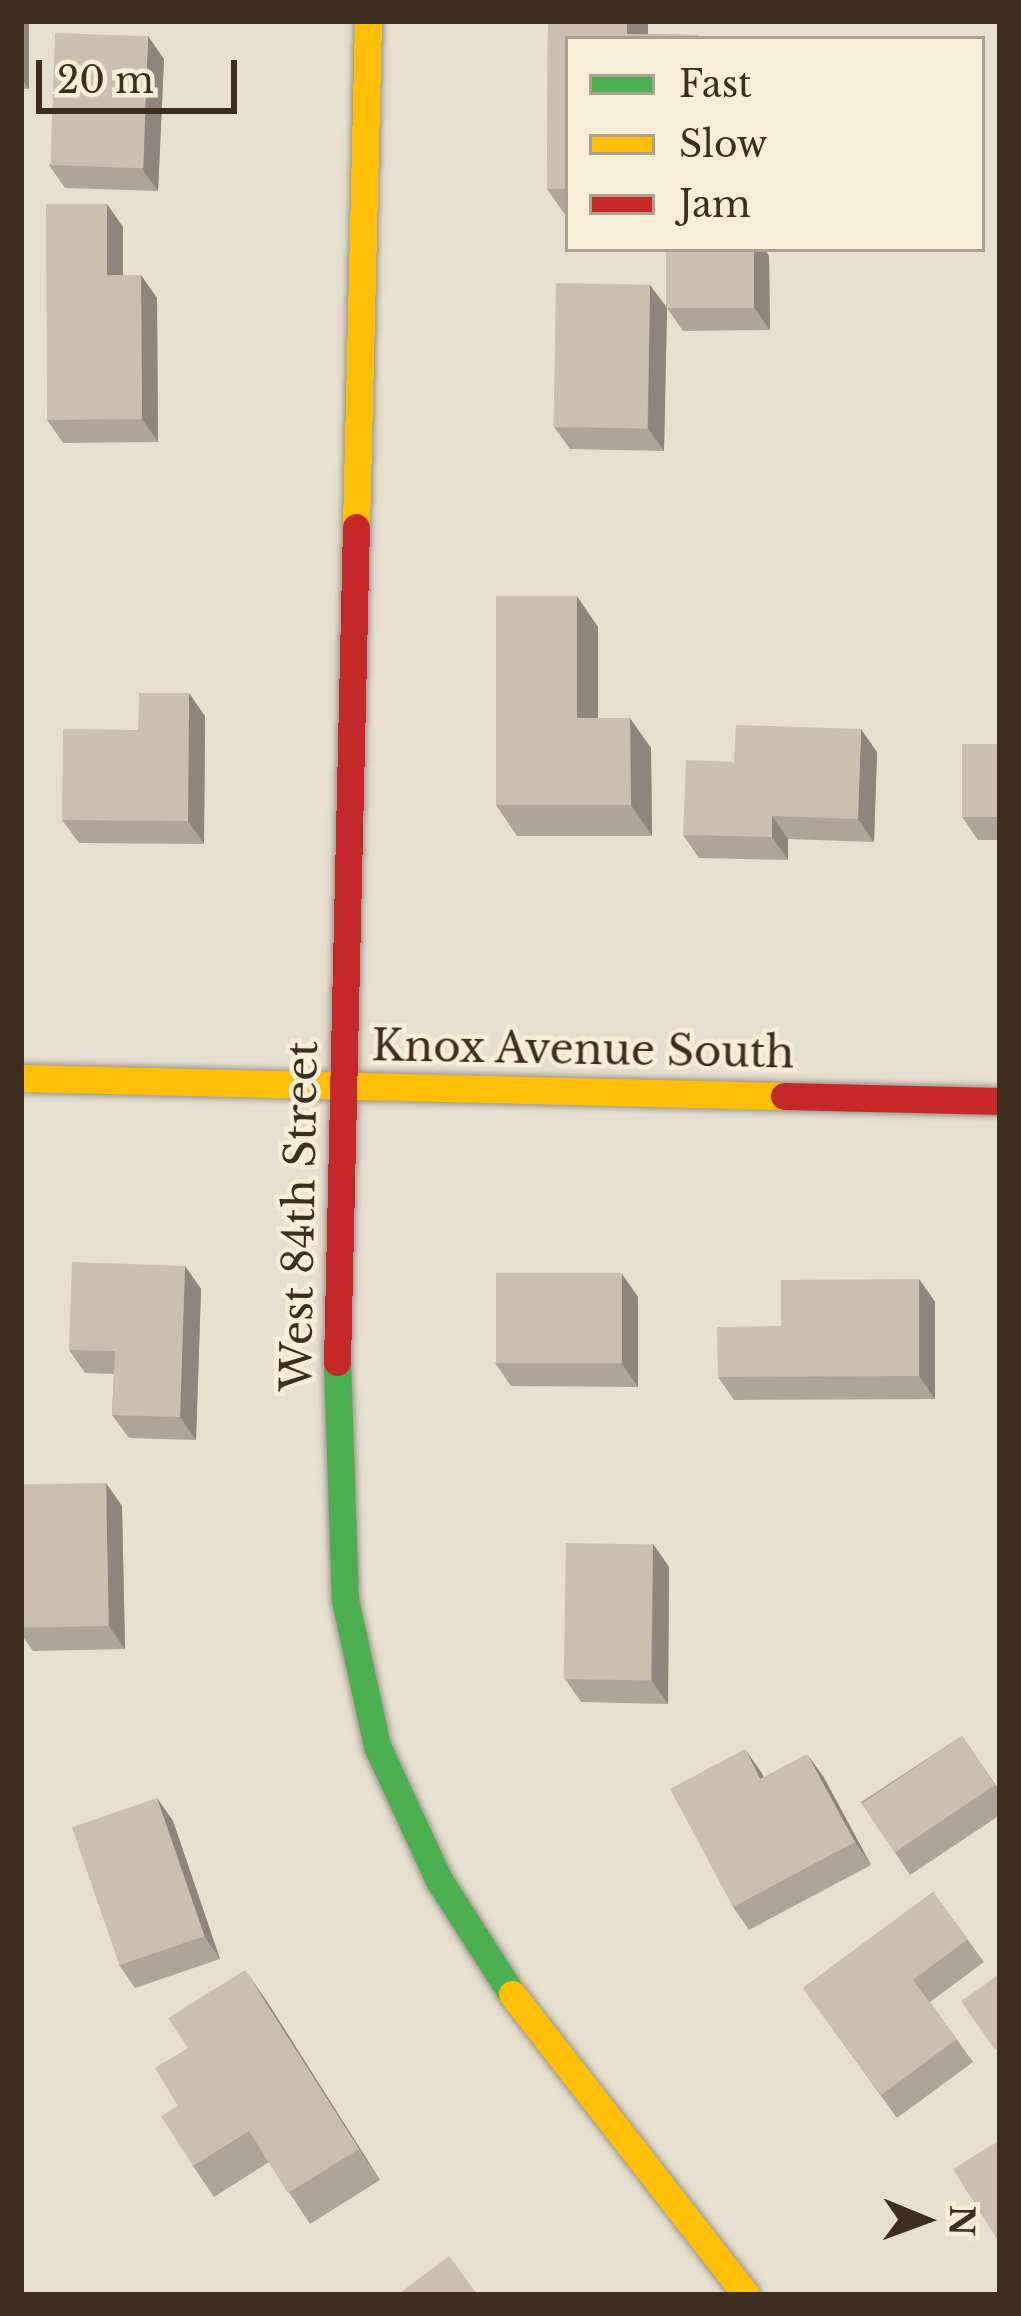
<!DOCTYPE html>
<style>
body{margin:0}
#map{position:relative;width:1021px;height:2316px;overflow:hidden;background:#e7e0d1;font-family:"Libre Baskerville",serif}
div>[style]{position:absolute}
.roads{filter:drop-shadow(0 0 3px #9c958a) drop-shadow(0 0 3px #9c958a)}
.fast>*{height:27px;margin:-13.5px;padding:0 13.5px;transform-origin:13.5px;border-radius:13.5px;background:#4caf50}
.slow>*{height:27px;margin:-13.5px;padding:0 13.5px;transform-origin:13.5px;border-radius:13.5px;background:#ffc107}
.jam>*{height:27px;margin:-13.5px;padding:0 13.5px;transform-origin:13.5px;border-radius:13.5px;background:#c62828}
.wall>*{inset:0;background:#afa499}
.shaded-wall>*{inset:0;background:#8e867d}
.building>*{inset:0;background:#cbbfb2;transform-origin:0 0}
span{translate:-50% -50%;white-space:nowrap;text-align:center;line-height:1.15;-webkit-text-stroke:9px #f7eed8;paint-order:stroke}
.street-label{font-size:42px;color:#3d2e20}
.frame{position:absolute;inset:0;border:24px solid #3d2e20;pointer-events:none}
.legend{position:absolute;left:565px;top:36px;width:420px;height:216px;box-sizing:border-box;background:#f7eed8;border:3px solid #ada18e;margin:0;padding:15px 21px;list-style:none;font-size:36px;color:#3d2e20}
.legend li{display:flex;align-items:center;gap:24px;height:60px}
.legend b{width:60px;border:3px solid #ada18e}
.north{position:absolute;left:865px;top:2160px;width:120px;height:120px;-webkit-text-stroke:9px #f7eed8;paint-order:stroke;rotate:91deg;font-size:33px;font-weight:700;line-height:48px;text-align:center;color:#3d2e20}
.north::after{content:'';display:block;margin:auto;width:42px;height:54px;background:#3d2e20;clip-path:polygon(50% 0,100% 100%,50% 72%,0 100%)}
.scale{position:absolute;left:36px;top:60px;width:201px;height:54px;box-sizing:border-box;border:6px solid #3d2e20;border-top:0;padding-left:15px;font-size:36px;line-height:42px;white-space:nowrap;color:#3d2e20;-webkit-text-stroke:9px #f7eed8;paint-order:stroke}
</style>
<div id="map">
<div class="roads">
<div class="fast">
<i style="left:337px;top:1362px;width:238px;rotate:88.1deg"></i>
<i style="left:345px;top:1600px;width:149px;rotate:77.6deg"></i>
<i style="left:377px;top:1746px;width:148px;rotate:65.2deg"></i>
<i style="left:439px;top:1880px;width:135px;rotate:57.4deg"></i>
</div>
<div class="slow">
<i style="left:356px;top:527px;width:506px;rotate:-88.64deg"></i>
<i style="left:21px;top:1078px;width:763px;rotate:1.35deg"></i>
<i style="left:512px;top:1994px;width:381px;rotate:52.1deg"></i>
</div>
<div class="jam">
<i style="left:784px;top:1096px;width:216px;rotate:1.3deg"></i>
<i style="left:337px;top:1362px;width:835px;rotate:-88.7deg"></i>
</div>
</div>
<div class="wall">
<i style="clip-path:polygon(21px 21px,29px 89px,21px 89px)"></i>
<i style="clip-path:polygon(548px 21px,648px 21px,648px 34px,698px 35px,701px 39px,568px 39px,568px 219px,547px 189px)"></i>
<i style="clip-path:polygon(164px 59px,158px 191px,65px 188px,49px 165px)"></i>
<i style="clip-path:polygon(123px 227px,123px 275px,157px 298px,158px 442px,63px 443px,47px 420px)"></i>
<i style="clip-path:polygon(769px 256px,770px 330px,683px 331px,667px 308px)"></i>
<i style="clip-path:polygon(650px 285px,667px 308px,664px 451px,570px 449px,554px 427px)"></i>
<i style="clip-path:polygon(598px 627px,598px 718px,651px 748px,652px 836px,517px 836px,496px 805px)"></i>
<i style="clip-path:polygon(205px 716px,204px 844px,79px 843px,62px 820px,138px 730px)"></i>
<i style="clip-path:polygon(1000px 744px,1000px 840px,978px 840px,962px 817px)"></i>
<i style="clip-path:polygon(877px 752px,874px 842px,788px 839px,788px 860px,699px 858px,683px 835px,734px 762px)"></i>
<i style="clip-path:polygon(185px 1266px,201px 1289px,196px 1440px,129px 1438px,112px 1415px,114px 1374px,85px 1373px,69px 1350px)"></i>
<i style="clip-path:polygon(622px 1274px,638px 1297px,638px 1387px,511px 1386px,495px 1363px)"></i>
<i style="clip-path:polygon(919px 1279px,935px 1302px,935px 1399px,734px 1400px,718px 1377px,781px 1326px)"></i>
<i style="clip-path:polygon(21px 1485px,122px 1506px,125px 1649px,33px 1651px,21px 1634px)"></i>
<i style="clip-path:polygon(653px 1544px,669px 1567px,668px 1704px,581px 1702px,565px 1679px)"></i>
<i style="clip-path:polygon(962px 1736px,1000px 1791px,1000px 1815px,910px 1875px,861px 1802px)"></i>
<i style="clip-path:polygon(761px 1772px,763px 1777px,823px 1776px,871px 1865px,749px 1930px,733px 1907px)"></i>
<i style="clip-path:polygon(157px 1798px,173px 1821px,220px 1959px,135px 1988px,119px 1965px)"></i>
<i style="clip-path:polygon(933px 1892px,984px 1962px,930px 2002px,973px 2062px,897px 2118px,803px 1988px)"></i>
<i style="clip-path:polygon(266px 2000px,380px 2180px,310px 2224px,269px 2162px,214px 2197px,193px 2166px,178px 2106px)"></i>
</div>
<div class="shaded-wall">
<i style="clip-path:polygon(21px 21px,29px 21px,29px 89px,21px 77px)"></i>
<i style="clip-path:polygon(627px 21px,648px 21px,648px 39px,627px 34px)"></i>
<i style="clip-path:polygon(148px 36px,164px 59px,158px 191px,142px 169px)"></i>
<i style="clip-path:polygon(107px 204px,123px 227px,123px 298px,107px 275px)"></i>
<i style="clip-path:polygon(754px 249px,765px 249px,769px 256px,770px 330px,754px 307px)"></i>
<i style="clip-path:polygon(141px 275px,157px 298px,158px 442px,142px 419px)"></i>
<i style="clip-path:polygon(650px 285px,667px 308px,664px 451px,648px 428px)"></i>
<i style="clip-path:polygon(577px 596px,598px 627px,598px 749px,577px 718px)"></i>
<i style="clip-path:polygon(189px 693px,205px 716px,204px 844px,188px 821px)"></i>
<i style="clip-path:polygon(630px 718px,651px 748px,652px 836px,631px 805px)"></i>
<i style="clip-path:polygon(861px 729px,877px 752px,874px 842px,858px 819px)"></i>
<i style="clip-path:polygon(772px 816px,788px 839px,788px 860px,772px 837px)"></i>
<i style="clip-path:polygon(185px 1266px,201px 1289px,196px 1440px,180px 1417px)"></i>
<i style="clip-path:polygon(622px 1274px,638px 1297px,638px 1387px,622px 1364px)"></i>
<i style="clip-path:polygon(919px 1279px,935px 1302px,935px 1399px,919px 1376px)"></i>
<i style="clip-path:polygon(106px 1483px,122px 1506px,125px 1649px,109px 1626px)"></i>
<i style="clip-path:polygon(653px 1544px,669px 1567px,668px 1704px,652px 1681px)"></i>
<i style="clip-path:polygon(745px 1749px,761px 1772px,776px 1802px,760px 1779px)"></i>
<i style="clip-path:polygon(807px 1754px,823px 1776px,871px 1865px,855px 1842px)"></i>
<i style="clip-path:polygon(157px 1798px,173px 1821px,220px 1959px,204px 1936px)"></i>
<i style="clip-path:polygon(245px 1970px,266px 2000px,380px 2180px,359px 2149px)"></i>
</div>
<div class="building">
<i style="clip-path:polygon(548px 21px,627px 21px,627px 34px,698px 35px,698px 39px,568px 39px,568px 189px,547px 189px)"></i>
<i style="left:55px;top:33px;width:93px;height:132px;rotate:2deg"></i>
<i style="clip-path:polygon(46px 204px,107px 204px,107px 275px,141px 275px,142px 419px,47px 420px)"></i>
<i style="left:666px;top:249px;width:88px;height:59px"></i>
<i style="left:556px;top:283px;width:94px;height:144px;rotate:1deg"></i>
<i style="clip-path:polygon(496px 596px,577px 596px,577px 718px,630px 718px,631px 805px,496px 805px)"></i>
<i style="clip-path:polygon(139px 693px,189px 693px,188px 821px,62px 820px,63px 729px,138px 730px)"></i>
<i style="clip-path:polygon(736px 725px,861px 729px,858px 819px,772px 816px,772px 837px,683px 835px,686px 760px,734px 762px)"></i>
<i style="left:962px;top:744px;width:38px;height:73px"></i>
<i style="clip-path:polygon(72px 1262px,185px 1266px,180px 1417px,112px 1415px,115px 1351px,69px 1350px)"></i>
<i style="left:496px;top:1273px;width:126px;height:90px"></i>
<i style="clip-path:polygon(919px 1279px,919px 1376px,718px 1377px,717px 1327px,781px 1326px,781px 1280px)"></i>
<i style="left:106px;top:1483px;width:143px;height:85px;rotate:89deg"></i>
<i style="left:566px;top:1543px;width:87px;height:136px;rotate:1deg"></i>
<i style="left:962px;top:1736px;width:59px;height:121px;rotate:56deg"></i>
<i style="clip-path:polygon(745px 1749px,760px 1779px,807px 1754px,855px 1842px,733px 1907px,670px 1789px)"></i>
<i style="left:157px;top:1798px;width:146px;height:90px;rotate:71deg"></i>
<i style="clip-path:polygon(933px 1892px,968px 1939px,913px 1980px,957px 2039px,881px 2095px,803px 1988px)"></i>
<i style="clip-path:polygon(245px 1970px,359px 2149px,288px 2193px,249px 2131px,193px 2166px,161px 2116px,178px 2106px,155px 2068px,188px 2048px,168px 2018px)"></i>
<i style="clip-path:polygon(1000px 1974px,1000px 2046px,995px 2050px,961px 2001px)"></i>
<i style="clip-path:polygon(1000px 2140px,1000px 2244px,953px 2169px)"></i>
<i style="clip-path:polygon(449px 2256px,478px 2295px,397px 2295px)"></i>
</div>
<div class="street-label">
<span style="left:583px;top:1049px;rotate:1deg">Knox Avenue South</span>
<span style="left:299px;top:1216px;rotate:-89deg">West 84th Street</span>
</div>
<div class="frame"></div>
<ul class="legend">
<li><b style="height:15px;background:#4caf50"></b>Fast</li>
<li><b style="height:15px;background:#ffc107"></b>Slow</li>
<li><b style="height:15px;background:#c62828"></b>Jam</li>
</ul>
<div class="north">N</div>
<div class="scale">20 m</div>
</div>
